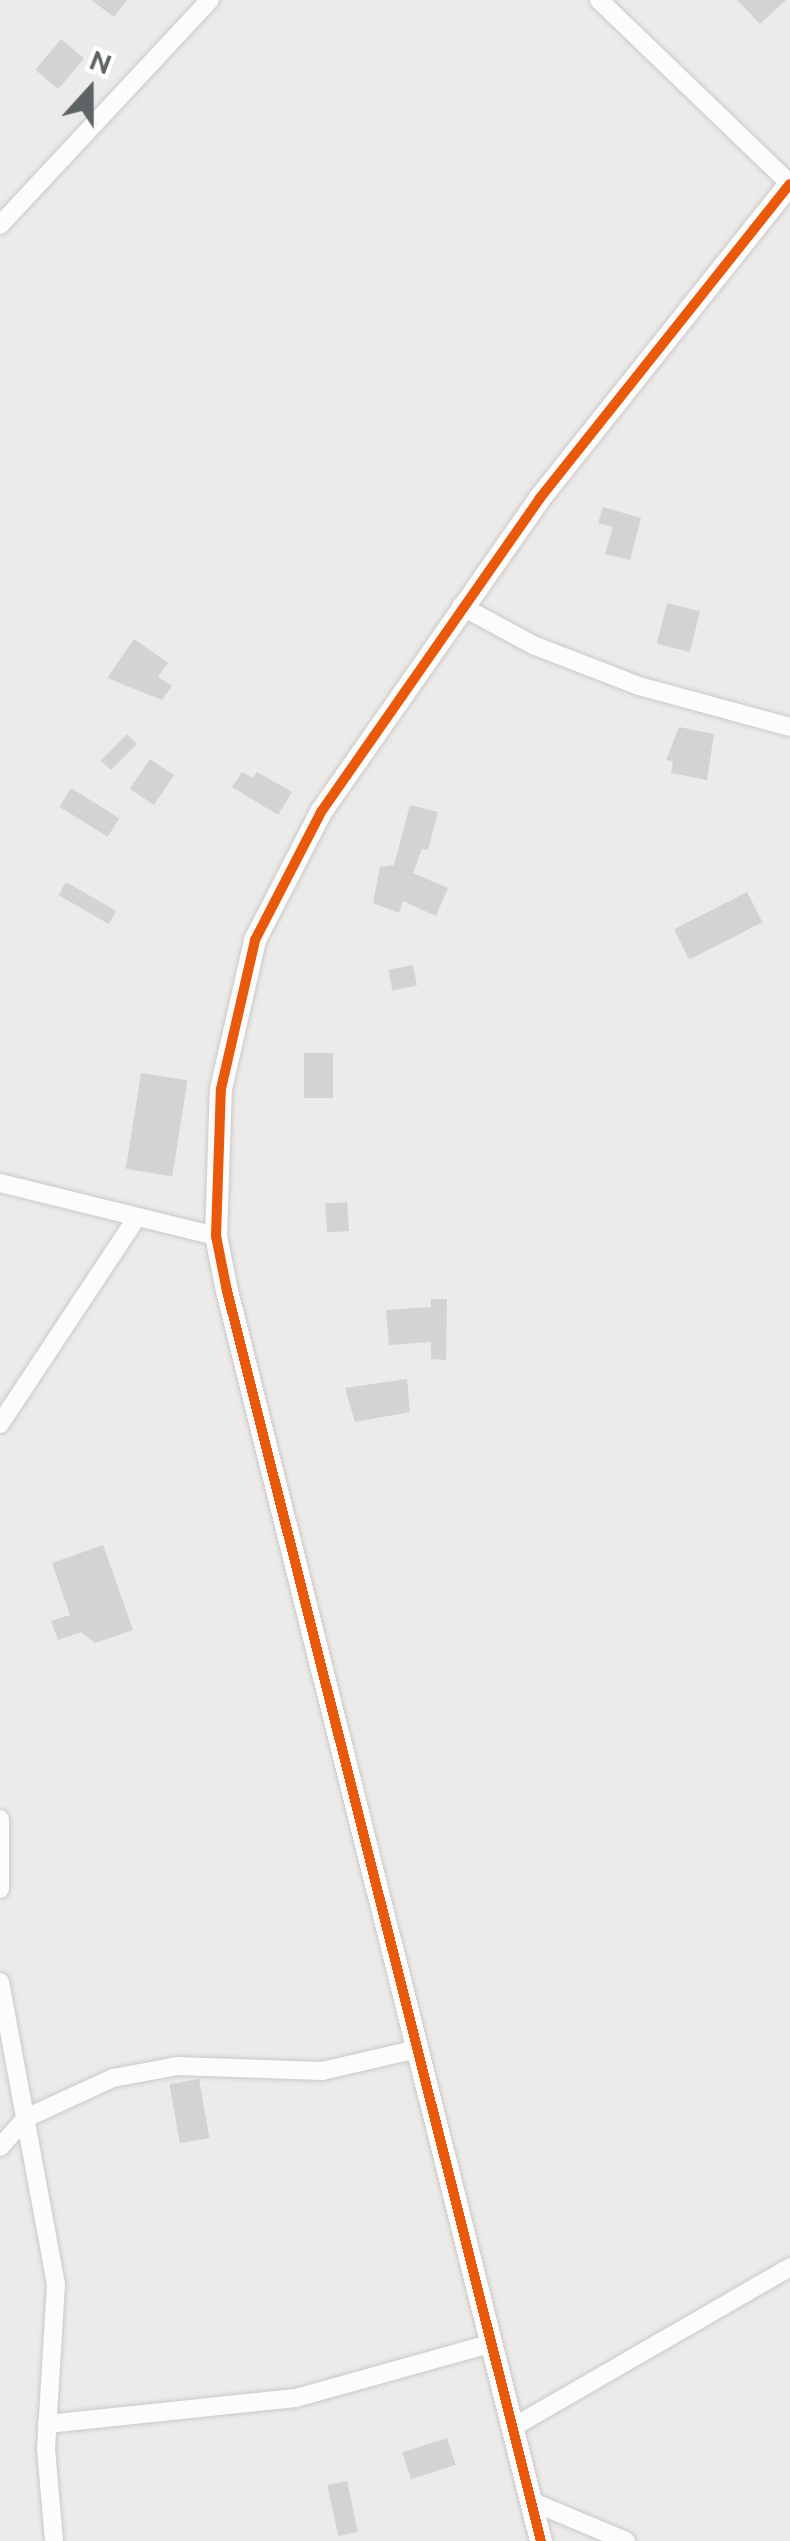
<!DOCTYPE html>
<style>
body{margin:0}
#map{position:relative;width:790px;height:2541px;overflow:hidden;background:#edebe9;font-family:Ubuntu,sans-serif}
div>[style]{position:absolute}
.building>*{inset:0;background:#d4d2d2;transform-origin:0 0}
.roads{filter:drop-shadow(0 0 2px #cac9c9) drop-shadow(0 0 2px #cac9c9)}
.minor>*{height:18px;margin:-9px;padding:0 9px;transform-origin:9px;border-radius:9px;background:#fcfcfc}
.tertiary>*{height:22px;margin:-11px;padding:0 11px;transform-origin:11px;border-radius:11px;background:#fcfcfc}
.cycleway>*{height:10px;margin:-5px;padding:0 5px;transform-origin:5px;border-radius:5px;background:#e8590c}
span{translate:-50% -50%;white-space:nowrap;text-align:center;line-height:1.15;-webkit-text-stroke:8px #fff;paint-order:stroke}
.north{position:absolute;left:40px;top:40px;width:100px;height:100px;-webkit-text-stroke:8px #fff;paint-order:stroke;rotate:21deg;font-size:28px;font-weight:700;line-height:40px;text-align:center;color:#5e6366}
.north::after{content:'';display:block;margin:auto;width:35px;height:45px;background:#5e6366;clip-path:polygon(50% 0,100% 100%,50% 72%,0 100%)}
</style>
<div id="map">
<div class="building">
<i style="clip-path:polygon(91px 0,127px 0,114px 17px)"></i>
<i style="clip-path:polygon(737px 0,786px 0,760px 24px)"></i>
<i style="left:61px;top:39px;width:30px;height:40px;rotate:40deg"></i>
<i style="clip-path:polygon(603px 507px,641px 518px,630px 560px,605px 554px,613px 527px,598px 523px)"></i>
<i style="left:667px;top:603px;width:34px;height:42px;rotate:14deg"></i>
<i style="clip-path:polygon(134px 639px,168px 663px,158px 677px,172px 686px,162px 700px,107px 678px)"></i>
<i style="clip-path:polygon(679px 727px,714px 734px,707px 780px,671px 773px,673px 761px,666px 760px)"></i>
<i style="left:127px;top:734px;width:14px;height:37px;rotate:45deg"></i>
<i style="left:150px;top:759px;width:29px;height:36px;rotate:34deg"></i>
<i style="clip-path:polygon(242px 772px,253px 778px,257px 772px,292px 792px,278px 815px,232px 787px)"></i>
<i style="left:71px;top:788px;width:57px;height:22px;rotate:32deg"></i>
<i style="clip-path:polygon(410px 805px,438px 812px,428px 850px,422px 849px,413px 873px,448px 888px,436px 916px,403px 901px,399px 913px,373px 903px,380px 867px,394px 865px)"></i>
<i style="left:66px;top:882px;width:58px;height:15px;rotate:30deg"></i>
<i style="left:747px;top:892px;width:34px;height:82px;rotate:63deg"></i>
<i style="left:413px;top:965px;width:21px;height:25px;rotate:79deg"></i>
<i style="left:304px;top:1053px;width:29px;height:45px"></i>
<i style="left:141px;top:1073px;width:47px;height:97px;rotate:9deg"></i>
<i style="left:347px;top:1202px;width:29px;height:22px;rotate:86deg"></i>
<i style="clip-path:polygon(431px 1299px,447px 1299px,446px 1360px,431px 1359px,431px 1342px,389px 1345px,386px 1310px,431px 1307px)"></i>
<i style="clip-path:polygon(407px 1379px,410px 1412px,355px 1422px,345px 1388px)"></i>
<i style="clip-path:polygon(103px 1545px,133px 1630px,95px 1643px,81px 1632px,58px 1640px,51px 1621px,70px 1615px,52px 1563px)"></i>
<i style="left:199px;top:2079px;width:60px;height:30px;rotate:80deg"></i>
<i style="left:447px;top:2438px;width:28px;height:47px;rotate:72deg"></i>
<i style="left:347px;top:2481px;width:52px;height:20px;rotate:78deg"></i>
</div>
<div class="roads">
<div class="minor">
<i style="left:599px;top:0;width:265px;rotate:43.9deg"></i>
<i style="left:0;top:225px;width:308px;rotate:-47deg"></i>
<i style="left:461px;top:606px;width:82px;rotate:28.4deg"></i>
<i style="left:533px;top:645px;width:114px;rotate:21.1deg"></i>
<i style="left:639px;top:686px;width:156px;rotate:15.2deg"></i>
<i style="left:0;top:1183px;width:222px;rotate:13.8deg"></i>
<i style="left:0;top:1424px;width:248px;rotate:-56.5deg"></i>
<i style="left:0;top:1819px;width:70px;rotate:90deg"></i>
<i style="left:0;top:1982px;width:308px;rotate:79.5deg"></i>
<i style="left:56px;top:2285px;width:164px;rotate:93.5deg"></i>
<i style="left:46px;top:2449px;width:92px;rotate:85deg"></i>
<i style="left:0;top:2147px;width:39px;rotate:-48deg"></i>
<i style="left:26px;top:2118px;width:96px;rotate:-24.7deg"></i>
<i style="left:113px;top:2078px;width:65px;rotate:-10.6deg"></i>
<i style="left:177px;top:2066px;width:145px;rotate:2deg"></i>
<i style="left:322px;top:2071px;width:98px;rotate:-13deg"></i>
<i style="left:47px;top:2424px;width:250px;rotate:-6deg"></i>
<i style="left:296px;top:2398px;width:201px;rotate:-15.6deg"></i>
<i style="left:515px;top:2426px;width:318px;rotate:-30deg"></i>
<i style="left:533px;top:2502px;width:101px;rotate:22.8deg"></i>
</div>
<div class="tertiary">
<i style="left:541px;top:2541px;width:1289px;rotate:-104.1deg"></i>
<i style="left:227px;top:1291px;width:56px;rotate:-101.3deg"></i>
<i style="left:216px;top:1236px;width:147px;rotate:-88.1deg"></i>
<i style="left:221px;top:1089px;width:153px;rotate:-77.1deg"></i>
<i style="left:255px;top:940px;width:144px;rotate:-62.7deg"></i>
<i style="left:321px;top:812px;width:383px;rotate:-55.1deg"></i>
<i style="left:540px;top:498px;width:401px;rotate:-51.5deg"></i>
</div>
</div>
<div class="cycleway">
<i style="left:541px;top:2541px;width:1289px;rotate:-104.1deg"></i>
<i style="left:227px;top:1291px;width:56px;rotate:-101.3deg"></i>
<i style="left:216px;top:1236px;width:147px;rotate:-88.1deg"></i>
<i style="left:221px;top:1089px;width:153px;rotate:-77.1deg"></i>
<i style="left:255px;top:940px;width:144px;rotate:-62.7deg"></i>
<i style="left:321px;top:812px;width:383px;rotate:-55.1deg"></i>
<i style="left:540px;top:498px;width:401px;rotate:-51.5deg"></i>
</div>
<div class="north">N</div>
</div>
